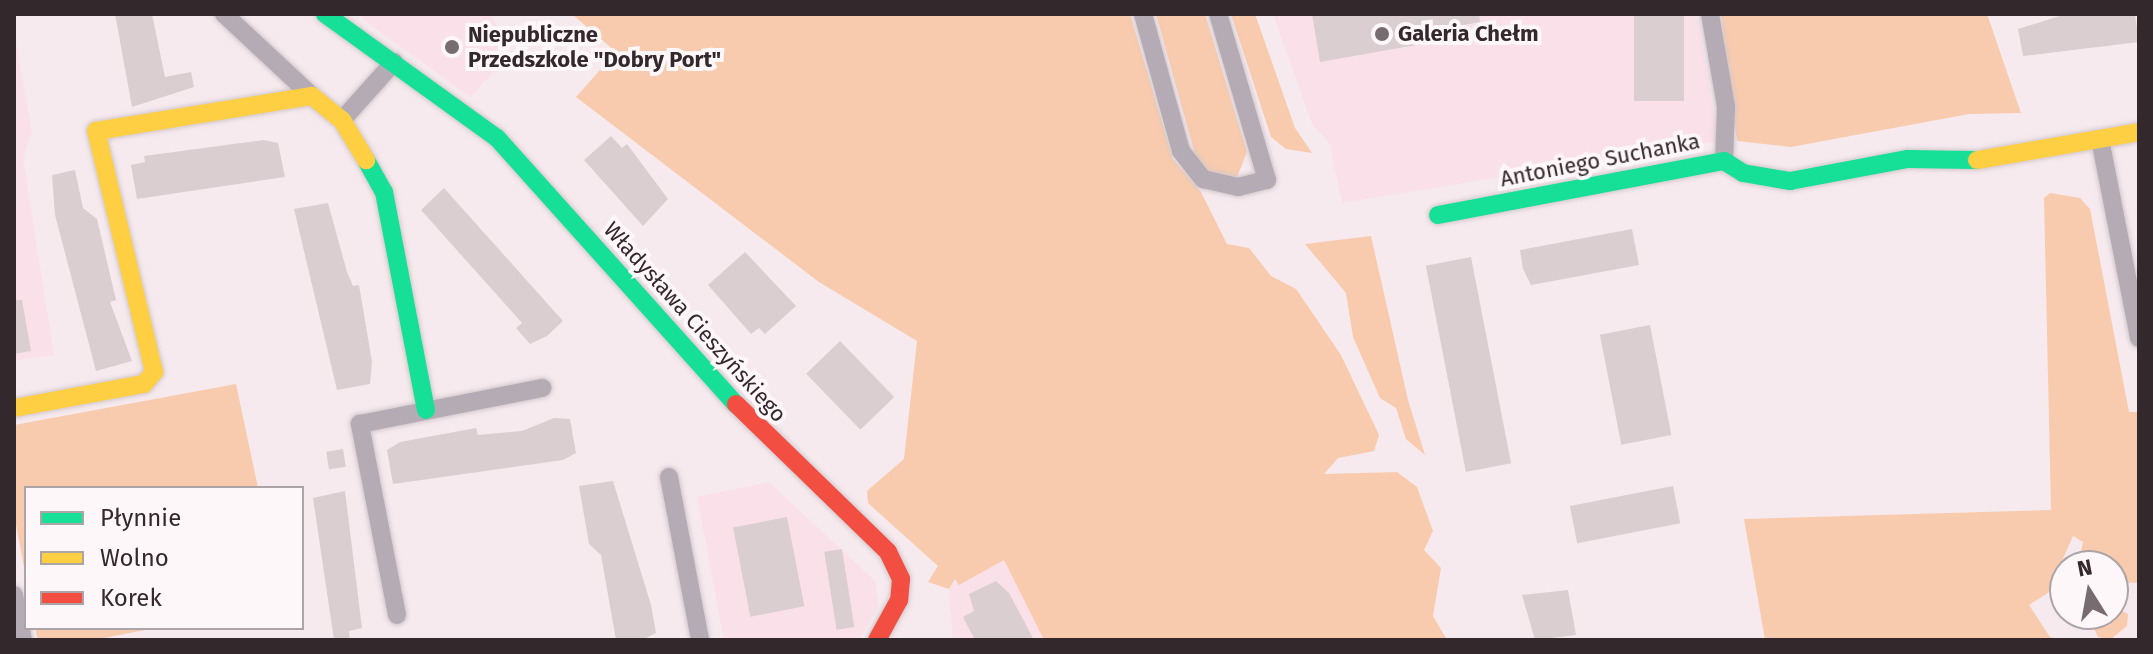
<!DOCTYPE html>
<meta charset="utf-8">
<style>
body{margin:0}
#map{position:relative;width:2153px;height:654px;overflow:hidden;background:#f6eaee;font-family:"Fira Sans",sans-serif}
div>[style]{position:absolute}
.built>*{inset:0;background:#fae0e8}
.green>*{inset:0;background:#f8cbae}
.building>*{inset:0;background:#daced0;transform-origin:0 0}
.roads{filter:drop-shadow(0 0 2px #d2c8cc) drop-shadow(0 0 2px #d2c8cc)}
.street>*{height:18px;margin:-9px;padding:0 9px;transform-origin:9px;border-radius:9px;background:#b5abb4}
.fast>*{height:18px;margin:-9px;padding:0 9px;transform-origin:9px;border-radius:9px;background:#16e098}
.slow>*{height:18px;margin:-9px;padding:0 9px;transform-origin:9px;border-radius:9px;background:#ffcf43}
.jam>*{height:18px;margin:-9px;padding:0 9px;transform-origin:9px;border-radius:9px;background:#f24e42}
.dots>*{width:22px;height:22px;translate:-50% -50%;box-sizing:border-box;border:4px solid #fdf7f9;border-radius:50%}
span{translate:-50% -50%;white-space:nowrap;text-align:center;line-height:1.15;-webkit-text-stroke:8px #fdf7f9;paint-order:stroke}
.poi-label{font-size:22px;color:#33282c;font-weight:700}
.left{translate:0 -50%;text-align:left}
.street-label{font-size:22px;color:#33282c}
.frame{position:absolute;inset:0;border:16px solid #33282c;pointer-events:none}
.legend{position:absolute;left:24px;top:486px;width:280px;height:144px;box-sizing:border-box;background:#fdf7f9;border:2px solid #aca4a7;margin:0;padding:10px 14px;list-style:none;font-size:24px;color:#33282c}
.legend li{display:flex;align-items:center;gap:16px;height:40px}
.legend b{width:40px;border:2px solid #aca4a7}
.north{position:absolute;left:2049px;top:550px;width:80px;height:80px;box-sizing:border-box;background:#fdf7f9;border:2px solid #aca4a7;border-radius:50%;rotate:349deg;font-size:22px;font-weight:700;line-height:32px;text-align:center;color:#33282c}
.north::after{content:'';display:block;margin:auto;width:28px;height:36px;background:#776c70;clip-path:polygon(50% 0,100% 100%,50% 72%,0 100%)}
</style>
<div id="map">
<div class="built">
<i style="clip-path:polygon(366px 14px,490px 14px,502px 33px,505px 60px,470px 97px,362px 19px)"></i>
<i style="clip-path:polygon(1273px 14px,1697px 14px,1718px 141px,1342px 203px,1329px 142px,1312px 124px)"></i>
<i style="clip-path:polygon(14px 31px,32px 132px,23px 158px,54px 355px,14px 361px)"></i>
<i style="clip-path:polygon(769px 482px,876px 582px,878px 607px,859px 640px,724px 640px,697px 497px)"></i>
<i style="clip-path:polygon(991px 535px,1034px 617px,1044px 640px,953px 640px,949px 589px)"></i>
</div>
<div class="green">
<i style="clip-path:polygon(572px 14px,1130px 14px,1173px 159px,1201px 192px,1227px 244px,1249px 248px,1271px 276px,1296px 289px,1341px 355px,1379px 435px,1374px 451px,1338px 458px,1324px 474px,1397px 472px,1417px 487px,1433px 531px,1424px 550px,1441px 568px,1433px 616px,1447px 640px,1044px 640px,1004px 560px,959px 585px,955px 579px,949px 589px,928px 582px,938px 566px,868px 503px,867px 491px,904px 459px,917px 341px,819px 282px,576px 97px,616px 52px)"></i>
<i style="clip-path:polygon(1156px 14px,1205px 14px,1247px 152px,1237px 177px,1209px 173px,1196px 158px)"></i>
<i style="clip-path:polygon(1231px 14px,1255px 14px,1295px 128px,1312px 153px,1286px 149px,1271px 137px)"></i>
<i style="clip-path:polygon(1721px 14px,1987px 14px,2021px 113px,1969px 114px,1791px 147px,1737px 141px)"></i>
<i style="clip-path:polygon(2050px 193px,2080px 198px,2090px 209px,2129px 412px,2139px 412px,2139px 583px,2114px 582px,2113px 566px,2078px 566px,2083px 542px,2073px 536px,2048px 593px,2029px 605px,2050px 637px,2067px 640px,1765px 640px,1744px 519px,2051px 510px,2044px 198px)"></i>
<i style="clip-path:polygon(1371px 236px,1408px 400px,1425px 455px,1406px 439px,1396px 408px,1380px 398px,1353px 337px,1346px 293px,1305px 244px)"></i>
<i style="clip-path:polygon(236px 384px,258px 488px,26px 488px,26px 578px,14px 514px,14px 425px)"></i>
<i style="clip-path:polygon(2113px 607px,2128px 614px,2127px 626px,2110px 640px,2098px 637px,2090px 620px,2113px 614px)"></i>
<i style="clip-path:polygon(35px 628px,155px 628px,94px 640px,38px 640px)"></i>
</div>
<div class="building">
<i style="clip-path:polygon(115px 14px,152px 14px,165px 77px,191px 72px,194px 87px,132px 107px)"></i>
<i style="clip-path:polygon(1312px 14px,1479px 14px,1480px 22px,1448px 28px,1450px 39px,1320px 62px)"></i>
<i style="left:1634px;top:14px;width:50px;height:87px"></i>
<i style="clip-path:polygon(2066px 14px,2135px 14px,2139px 42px,2023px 56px,2018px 29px)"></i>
<i style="clip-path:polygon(611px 136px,622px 148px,627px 144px,668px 199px,643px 226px,584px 160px)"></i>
<i style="clip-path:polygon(263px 140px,278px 143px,285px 177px,137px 199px,131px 165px,145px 162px,144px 156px)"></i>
<i style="clip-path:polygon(75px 170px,83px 208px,97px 219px,116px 300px,110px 302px,132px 361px,96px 371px,55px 215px,52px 175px)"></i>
<i style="clip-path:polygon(444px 188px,563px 321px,547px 336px,530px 344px,516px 328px,522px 323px,421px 210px)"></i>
<i style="clip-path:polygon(328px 203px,347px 272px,353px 286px,359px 285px,372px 362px,370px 384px,337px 390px,294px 209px)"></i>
<i style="clip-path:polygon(1632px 229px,1639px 265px,1531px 285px,1523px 269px,1520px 250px)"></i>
<i style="clip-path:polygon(745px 252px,796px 306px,765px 334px,759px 328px,751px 334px,708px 285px)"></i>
<i style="left:1471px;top:257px;width:210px;height:46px;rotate:79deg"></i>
<i style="clip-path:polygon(14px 300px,22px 300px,31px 351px,14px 354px)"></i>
<i style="left:1650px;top:325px;width:112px;height:51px;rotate:79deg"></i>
<i style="left:840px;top:341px;width:78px;height:47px;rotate:46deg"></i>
<i style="clip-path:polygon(554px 418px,570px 419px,576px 453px,563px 460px,393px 484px,387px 450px,400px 442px,476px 428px,478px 435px,522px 431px)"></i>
<i style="left:343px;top:449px;width:18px;height:17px;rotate:81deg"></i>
<i style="clip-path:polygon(613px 481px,651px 605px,656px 633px,642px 640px,616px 640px,601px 555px,589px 544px,579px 486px)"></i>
<i style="left:1673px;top:486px;width:38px;height:105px;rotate:79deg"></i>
<i style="clip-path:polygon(345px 491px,362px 628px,349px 631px,350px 640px,334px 640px,313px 498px)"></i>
<i style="left:787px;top:517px;width:91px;height:55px;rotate:79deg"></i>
<i style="left:842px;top:549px;width:79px;height:18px;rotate:81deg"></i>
<i style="clip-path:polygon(996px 581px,1009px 593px,1034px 640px,975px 640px,963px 617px,974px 611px,969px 594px)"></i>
<i style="clip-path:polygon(1568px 590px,1576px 635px,1535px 640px,1522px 595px)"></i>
</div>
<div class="roads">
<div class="street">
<i style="left:224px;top:14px;width:120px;rotate:43deg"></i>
<i style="left:1143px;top:14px;width:142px;rotate:74.5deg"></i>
<i style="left:1181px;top:151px;width:36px;rotate:52deg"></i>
<i style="left:1203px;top:179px;width:36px;rotate:13deg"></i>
<i style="left:1238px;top:187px;width:30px;rotate:-14deg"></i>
<i style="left:1267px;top:180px;width:173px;rotate:-106.4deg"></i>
<i style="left:1710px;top:14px;width:94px;rotate:80.2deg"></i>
<i style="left:1726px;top:107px;width:54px;rotate:92.1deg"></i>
<i style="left:342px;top:120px;width:78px;rotate:-48.1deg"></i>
<i style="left:2100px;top:139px;width:203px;rotate:78.9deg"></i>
<i style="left:669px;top:477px;width:166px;rotate:79.2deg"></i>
<i style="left:14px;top:595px;width:46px;rotate:78.7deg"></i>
<i style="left:397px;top:615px;width:195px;rotate:-101deg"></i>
<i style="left:360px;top:424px;width:186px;rotate:-11.2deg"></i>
</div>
<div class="fast">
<i style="left:325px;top:14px;width:212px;rotate:35.8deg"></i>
<i style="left:497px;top:138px;width:358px;rotate:48.1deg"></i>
<i style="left:366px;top:160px;width:37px;rotate:61deg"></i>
<i style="left:384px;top:192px;width:222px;rotate:79.1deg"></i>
<i style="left:1438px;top:215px;width:291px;rotate:-10.7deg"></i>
<i style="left:1724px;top:161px;width:22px;rotate:32deg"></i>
<i style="left:1743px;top:173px;width:48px;rotate:9.7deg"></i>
<i style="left:1790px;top:181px;width:120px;rotate:-10.6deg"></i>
<i style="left:1908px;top:159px;width:69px;rotate:0.8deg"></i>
</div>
<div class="slow">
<i style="left:1977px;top:160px;width:164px;rotate:-9.8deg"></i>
<i style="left:14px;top:408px;width:132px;rotate:-10.5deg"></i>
<i style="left:144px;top:384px;width:16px;rotate:-50deg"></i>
<i style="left:154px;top:372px;width:248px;rotate:-103.5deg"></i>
<i style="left:96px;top:131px;width:219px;rotate:-9.2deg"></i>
<i style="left:312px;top:96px;width:38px;rotate:39deg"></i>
<i style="left:342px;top:120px;width:47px;rotate:59deg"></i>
</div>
<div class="jam">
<i style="left:736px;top:404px;width:212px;rotate:44.2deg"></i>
<i style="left:888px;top:552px;width:30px;rotate:64deg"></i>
<i style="left:901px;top:579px;width:21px;rotate:95deg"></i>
<i style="left:899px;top:600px;width:46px;rotate:118.8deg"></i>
</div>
</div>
<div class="dots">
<i style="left:1382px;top:34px;background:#776c70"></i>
<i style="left:452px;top:47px;background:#776c70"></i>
</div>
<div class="poi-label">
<span class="left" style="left:468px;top:47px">Niepubliczne<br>Przedszkole "Dobry Port"</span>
<span class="left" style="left:1398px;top:34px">Galeria Chełm</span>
</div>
<div class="street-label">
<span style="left:1600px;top:160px;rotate:-11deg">Antoniego Suchanka</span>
<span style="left:695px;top:322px;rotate:48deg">Władysława Cieszyńskiego</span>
</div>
<div class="frame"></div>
<ul class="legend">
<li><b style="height:10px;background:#16e098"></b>Płynnie</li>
<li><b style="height:10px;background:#ffcf43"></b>Wolno</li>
<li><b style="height:10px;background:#f24e42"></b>Korek</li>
</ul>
<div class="north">N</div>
</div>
